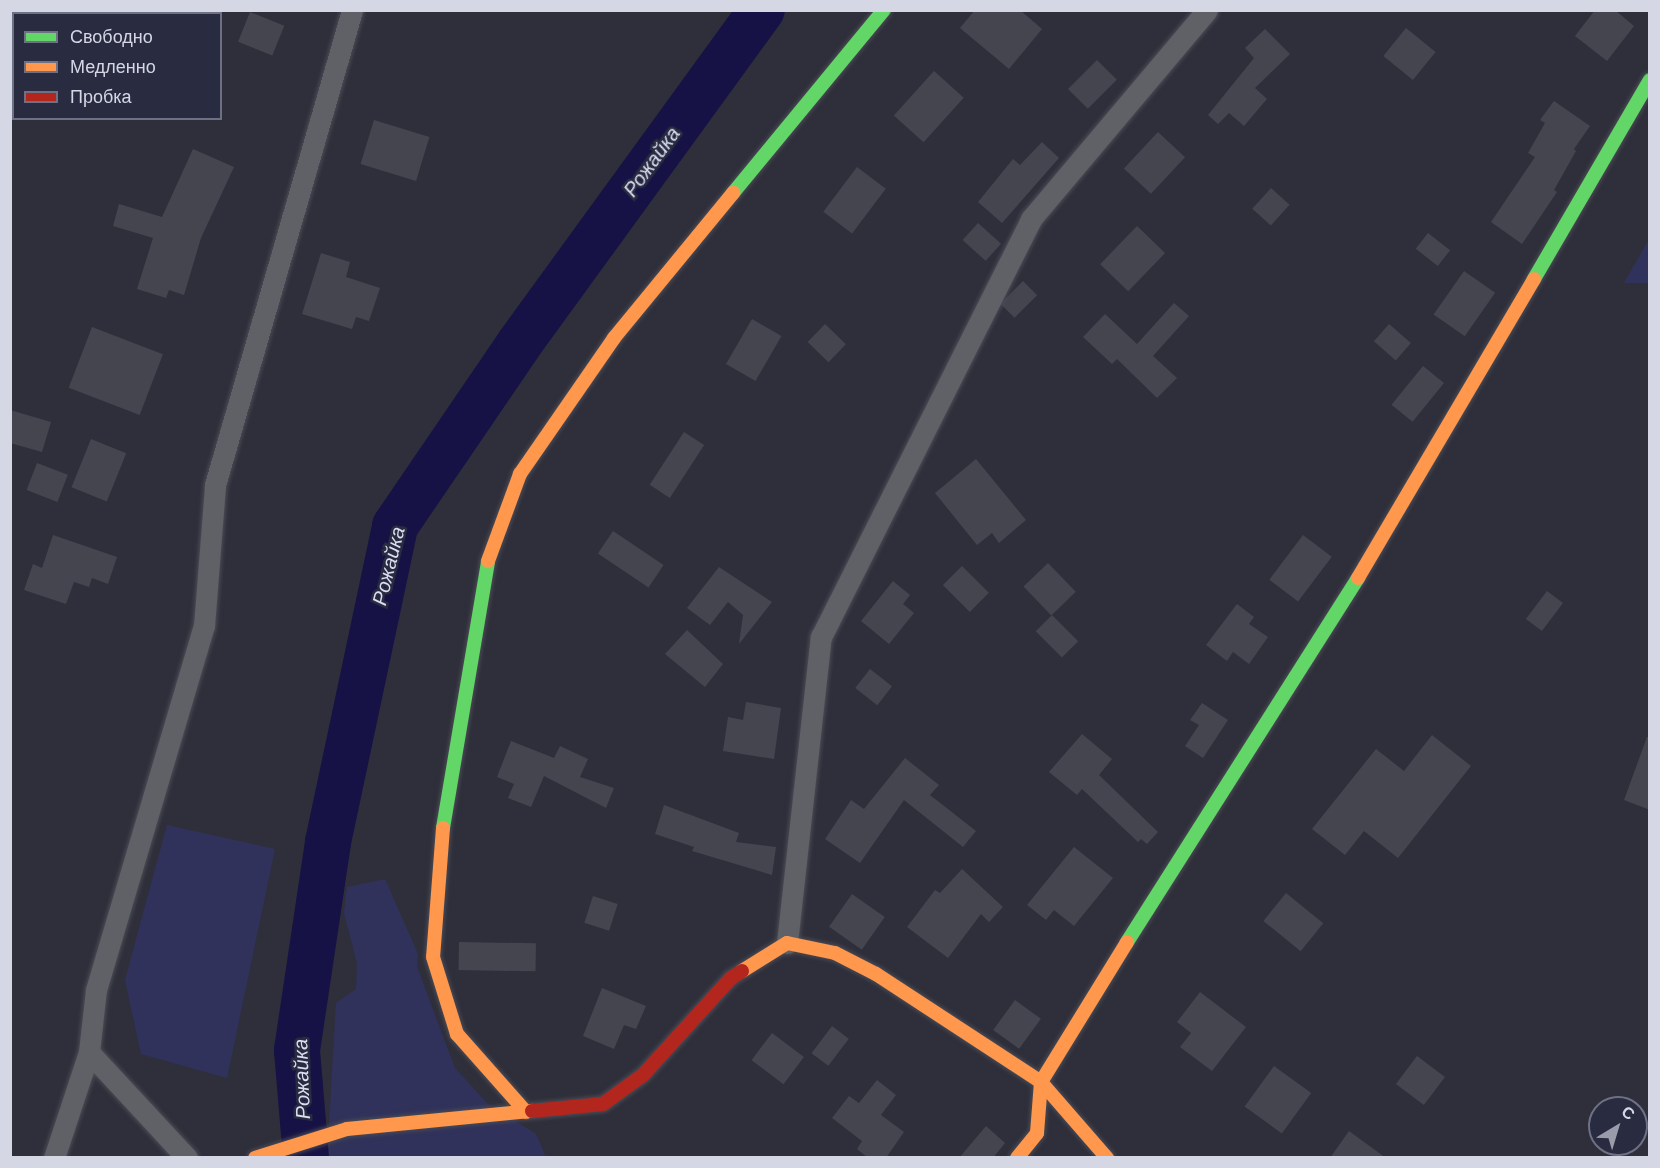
<!DOCTYPE html>
<meta charset="utf-8">
<style>
body{margin:0}
#map{position:relative;width:1660px;height:1168px;overflow:hidden;background:#2f2f3b;font-family:Arial,sans-serif}
div>[style]{position:absolute}
.green>*{inset:0;background:#30325b}
.river>*{height:46px;margin:-23px;padding:0 23px;transform-origin:23px;border-radius:23px;background:#161245}
.building>*{inset:0;background:#44454f;transform-origin:0 0}
.roads{filter:drop-shadow(0 0 2px #4a4b55) drop-shadow(0 0 2px #4a4b55)}
.street>*{height:21px;margin:-10.5px;padding:0 10.5px;transform-origin:10.5px;border-radius:10.5px;background:#606166}
.fast>*{height:14px;margin:-7px;padding:0 7px;transform-origin:7px;border-radius:7px;background:#63d668}
.slow>*{height:14px;margin:-7px;padding:0 7px;transform-origin:7px;border-radius:7px;background:#ff974d}
.jam>*{height:14px;margin:-7px;padding:0 7px;transform-origin:7px;border-radius:7px;background:#b3261e}
span{translate:-50% -50%;white-space:nowrap;text-align:center;line-height:1.15;-webkit-text-stroke:5px #292b41;paint-order:stroke}
.water-label{font-size:20px;color:#dbdef0;font-style:italic}
.frame{position:absolute;inset:0;border:12px solid #d5d7e5;pointer-events:none}
.legend{position:absolute;left:12px;top:12px;width:210px;height:108px;box-sizing:border-box;background:#292b41;border:2px solid #6e7083;margin:0;padding:8px 10px;list-style:none;font-size:18px;color:#d5d7e5}
.legend li{display:flex;align-items:center;gap:12px;height:30px}
.legend b{width:30px;border:2px solid #6e7083}
.north{position:absolute;left:1588px;top:1096px;width:60px;height:60px;box-sizing:border-box;background:#292b41;border:2px solid #6e7083;border-radius:50%;rotate:38deg;font-size:16px;font-weight:700;line-height:24px;text-align:center;color:#d5d7e5}
.north::after{content:'';display:block;margin:auto;width:21px;height:27px;background:#9b9caa;clip-path:polygon(50% 0,100% 100%,50% 72%,0 100%)}
</style>
<div id="map">
<div class="green">
<i style="clip-path:polygon(1649px 239px,1649px 283px,1624px 283px)"></i>
<i style="clip-path:polygon(167px 825px,275px 849px,227px 1078px,141px 1054px,125px 980px)"></i>
<i style="clip-path:polygon(385px 879px,418px 954px,417px 967px,455px 1068px,487px 1103px,536px 1134px,546px 1157px,327px 1158px,336px 1003px,356px 989px,357px 963px,344px 913px,347px 887px)"></i>
</div>
<div class="river">
<i style="left:306px;top:1158px;width:108px;rotate:-94.8deg"></i>
<i style="left:297px;top:1050px;width:210px;rotate:-81.5deg"></i>
<i style="left:328px;top:842px;width:323px;rotate:-78deg"></i>
<i style="left:395px;top:526px;width:220px;rotate:-55.7deg"></i>
<i style="left:519px;top:344px;width:413px;rotate:-54deg"></i>
</div>
<div class="building">
<i style="clip-path:polygon(975px 10px,1020px 10px,1042px 29px,1009px 69px,960px 28px)"></i>
<i style="clip-path:polygon(1595px 10px,1615px 10px,1634px 26px,1607px 61px,1575px 36px)"></i>
<i style="left:250px;top:12px;width:37px;height:32px;rotate:22deg"></i>
<i style="left:1406px;top:28px;width:38px;height:36px;rotate:39deg"></i>
<i style="clip-path:polygon(1265px 29px,1290px 54px,1255px 88px,1267px 99px,1244px 126px,1229px 113px,1218px 124px,1208px 115px,1254px 58px,1245px 48px)"></i>
<i style="left:1097px;top:60px;width:28px;height:41px;rotate:45deg"></i>
<i style="left:934px;top:71px;width:40px;height:60px;rotate:42deg"></i>
<i style="clip-path:polygon(1554px 101px,1590px 126px,1574px 149px,1576px 151px,1554px 190px,1557px 192px,1522px 244px,1491px 222px,1535px 157px,1528px 153px,1545px 123px,1540px 120px)"></i>
<i style="left:374px;top:120px;width:58px;height:46px;rotate:17deg"></i>
<i style="left:1158px;top:132px;width:37px;height:50px;rotate:43deg"></i>
<i style="clip-path:polygon(1042px 142px,1059px 158px,1002px 223px,978px 202px,1013px 159px,1020px 165px)"></i>
<i style="clip-path:polygon(193px 149px,234px 167px,201px 238px,184px 295px,169px 290px,166px 298px,137px 289px,153px 238px,113px 226px,119px 204px,162px 217px)"></i>
<i style="left:857px;top:167px;width:36px;height:56px;rotate:37deg"></i>
<i style="left:1271px;top:188px;width:25px;height:28px;rotate:42deg"></i>
<i style="left:978px;top:223px;width:31px;height:23px;rotate:42deg"></i>
<i style="left:1137px;top:226px;width:39px;height:53px;rotate:44deg"></i>
<i style="left:1428px;top:233px;width:28px;height:20px;rotate:38deg"></i>
<i style="clip-path:polygon(321px 253px,350px 262px,346px 277px,380px 288px,369px 321px,356px 317px,352px 329px,302px 314px)"></i>
<i style="left:1464px;top:271px;width:38px;height:53px;rotate:35deg"></i>
<i style="left:1023px;top:281px;width:20px;height:32px;rotate:45deg"></i>
<i style="clip-path:polygon(1174px 303px,1189px 316px,1153px 356px,1177px 378px,1157px 398px,1117px 359px,1112px 364px,1083px 337px,1105px 314px,1137px 344px)"></i>
<i style="left:752px;top:319px;width:34px;height:52px;rotate:30deg"></i>
<i style="left:825px;top:324px;width:29px;height:25px;rotate:44deg"></i>
<i style="left:1389px;top:324px;width:29px;height:23px;rotate:41deg"></i>
<i style="left:92px;top:327px;width:76px;height:65px;rotate:21deg"></i>
<i style="left:1423px;top:366px;width:27px;height:50px;rotate:39deg"></i>
<i style="clip-path:polygon(10px 410px,51px 422px,42px 452px,10px 443px)"></i>
<i style="left:684px;top:432px;width:24px;height:63px;rotate:33deg"></i>
<i style="left:91px;top:439px;width:38px;height:52px;rotate:22deg"></i>
<i style="clip-path:polygon(976px 459px,1026px 520px,999px 543px,992px 533px,977px 545px,935px 493px)"></i>
<i style="left:37px;top:463px;width:33px;height:29px;rotate:21deg"></i>
<i style="left:613px;top:531px;width:61px;height:27px;rotate:34deg"></i>
<i style="clip-path:polygon(53px 535px,117px 557px,108px 584px,92px 578px,89px 587px,74px 582px,66px 604px,24px 590px,33px 564px,42px 568px)"></i>
<i style="left:1303px;top:535px;width:36px;height:56px;rotate:37deg"></i>
<i style="left:1048px;top:563px;width:40px;height:34px;rotate:46deg"></i>
<i style="left:962px;top:566px;width:38px;height:27px;rotate:45deg"></i>
<i style="clip-path:polygon(719px 567px,772px 602px,739px 644px,743px 615px,728px 602px,710px 625px,687px 608px)"></i>
<i style="clip-path:polygon(893px 581px,910px 595px,903px 604px,914px 613px,889px 644px,861px 621px)"></i>
<i style="left:1547px;top:591px;width:20px;height:35px;rotate:37deg"></i>
<i style="clip-path:polygon(1237px 604px,1254px 617px,1249px 624px,1268px 637px,1249px 664px,1233px 652px,1227px 661px,1206px 645px)"></i>
<i style="left:1052px;top:615px;width:37px;height:23px;rotate:45deg"></i>
<i style="clip-path:polygon(687px 630px,723px 664px,705px 687px,665px 654px)"></i>
<i style="left:870px;top:669px;width:28px;height:24px;rotate:38deg"></i>
<i style="clip-path:polygon(746px 702px,781px 708px,774px 759px,723px 751px,728px 717px,743px 720px)"></i>
<i style="clip-path:polygon(1202px 703px,1228px 720px,1203px 758px,1185px 746px,1199px 725px,1190px 720px)"></i>
<i style="clip-path:polygon(1082px 734px,1112px 759px,1099px 775px,1158px 832px,1147px 844px,1141px 839px,1138px 842px,1082px 789px,1077px 795px,1049px 772px)"></i>
<i style="clip-path:polygon(1432px 735px,1471px 766px,1398px 858px,1364px 831px,1345px 855px,1312px 829px,1376px 749px,1404px 771px)"></i>
<i style="clip-path:polygon(1647px 737px,1650px 737px,1650px 810px,1624px 800px)"></i>
<i style="clip-path:polygon(511px 741px,554px 758px,560px 746px,588px 759px,580px 777px,614px 788px,606px 808px,544px 776px,531px 807px,508px 798px,514px 784px,497px 777px)"></i>
<i style="clip-path:polygon(905px 758px,939px 785px,930px 795px,976px 831px,963px 847px,904px 800px,860px 863px,825px 839px,851px 800px,864px 809px)"></i>
<i style="clip-path:polygon(664px 805px,739px 833px,736px 842px,776px 847px,772px 875px,692px 851px,694px 847px,655px 834px)"></i>
<i style="clip-path:polygon(1074px 847px,1113px 878px,1074px 926px,1054px 910px,1046px 920px,1027px 905px)"></i>
<i style="clip-path:polygon(962px 869px,1003px 907px,989px 922px,981px 914px,948px 958px,907px 927px,935px 890px,940px 893px)"></i>
<i style="left:1286px;top:893px;width:48px;height:36px;rotate:39deg"></i>
<i style="left:852px;top:894px;width:40px;height:40px;rotate:35deg"></i>
<i style="left:593px;top:896px;width:26px;height:28px;rotate:18deg"></i>
<i style="left:459px;top:942px;width:77px;height:28px;rotate:1deg"></i>
<i style="clip-path:polygon(602px 988px,646px 1006px,636px 1029px,624px 1025px,614px 1049px,583px 1036px)"></i>
<i style="clip-path:polygon(1200px 992px,1246px 1027px,1212px 1071px,1180px 1047px,1191px 1033px,1177px 1022px)"></i>
<i style="left:1015px;top:1000px;width:32px;height:37px;rotate:36deg"></i>
<i style="left:832px;top:1026px;width:21px;height:34px;rotate:37deg"></i>
<i style="left:772px;top:1033px;width:40px;height:34px;rotate:37deg"></i>
<i style="left:1417px;top:1056px;width:35px;height:35px;rotate:37deg"></i>
<i style="left:1274px;top:1066px;width:46px;height:50px;rotate:36deg"></i>
<i style="clip-path:polygon(877px 1080px,896px 1095px,881px 1115px,904px 1132px,886px 1158px,868px 1158px,857px 1149px,862px 1141px,832px 1118px,849px 1096px,859px 1103px)"></i>
<i style="clip-path:polygon(986px 1126px,1005px 1143px,993px 1158px,959px 1158px)"></i>
<i style="clip-path:polygon(1349px 1131px,1386px 1158px,1330px 1158px)"></i>
</div>
<div class="roads">
<div class="street">
<i style="left:787px;top:943px;width:308px;rotate:-83.7deg"></i>
<i style="left:821px;top:637px;width:468px;rotate:-63.3deg"></i>
<i style="left:1031px;top:219px;width:273px;rotate:-49.9deg"></i>
<i style="left:54px;top:1158px;width:112px;rotate:-71.7deg"></i>
<i style="left:187px;top:1158px;width:144px;rotate:-132.8deg"></i>
<i style="left:89px;top:1052px;width:62px;rotate:-83.6deg"></i>
<i style="left:96px;top:990px;width:380px;rotate:-73.5deg"></i>
<i style="left:204px;top:626px;width:141px;rotate:-85.5deg"></i>
<i style="left:215px;top:485px;width:494px;rotate:-73.9deg"></i>
</div>
<div class="fast">
<i style="left:733px;top:193px;width:237px;rotate:-50.5deg"></i>
<i style="left:1534px;top:279px;width:230px;rotate:-59.8deg"></i>
<i style="left:443px;top:828px;width:271px;rotate:-80.4deg"></i>
<i style="left:1127px;top:942px;width:431px;rotate:-57.6deg"></i>
</div>
<div class="slow">
<i style="left:488px;top:561px;width:93px;rotate:-69.8deg"></i>
<i style="left:520px;top:474px;width:165px;rotate:-55.3deg"></i>
<i style="left:614px;top:338px;width:188px;rotate:-50.6deg"></i>
<i style="left:1358px;top:578px;width:347px;rotate:-59.5deg"></i>
<i style="left:443px;top:828px;width:129px;rotate:94.4deg"></i>
<i style="left:433px;top:957px;width:81px;rotate:72.7deg"></i>
<i style="left:457px;top:1034px;width:104px;rotate:48.5deg"></i>
<i style="left:742px;top:971px;width:53px;rotate:-31.9deg"></i>
<i style="left:787px;top:943px;width:49px;rotate:11.8deg"></i>
<i style="left:835px;top:953px;width:46px;rotate:27.1deg"></i>
<i style="left:876px;top:974px;width:197px;rotate:33.2deg"></i>
<i style="left:1041px;top:1082px;width:101px;rotate:49deg"></i>
<i style="left:255px;top:1158px;width:96px;rotate:-17.5deg"></i>
<i style="left:347px;top:1129px;width:186px;rotate:-5.6deg"></i>
<i style="left:1017px;top:1158px;width:32px;rotate:-51deg"></i>
<i style="left:1037px;top:1133px;width:51px;rotate:-85.5deg"></i>
<i style="left:1041px;top:1082px;width:164px;rotate:-58.4deg"></i>
</div>
<div class="jam">
<i style="left:532px;top:1111px;width:71px;rotate:-5.6deg"></i>
<i style="left:603px;top:1104px;width:49px;rotate:-35.9deg"></i>
<i style="left:643px;top:1075px;width:131px;rotate:-47.8deg"></i>
<i style="left:731px;top:978px;width:13px;rotate:-32deg"></i>
</div>
</div>
<div class="water-label">
<span style="left:652px;top:162px;rotate:-54deg">Рожайка</span>
<span style="left:389px;top:566px;rotate:-76deg">Рожайка</span>
<span style="left:302px;top:1079px;rotate:-92deg">Рожайка</span>
</div>
<div class="frame"></div>
<ul class="legend">
<li><b style="height:8px;background:#63d668"></b>Свободно</li>
<li><b style="height:8px;background:#ff974d"></b>Медленно</li>
<li><b style="height:8px;background:#b3261e"></b>Пробка</li>
</ul>
<div class="north">С</div>
</div>
